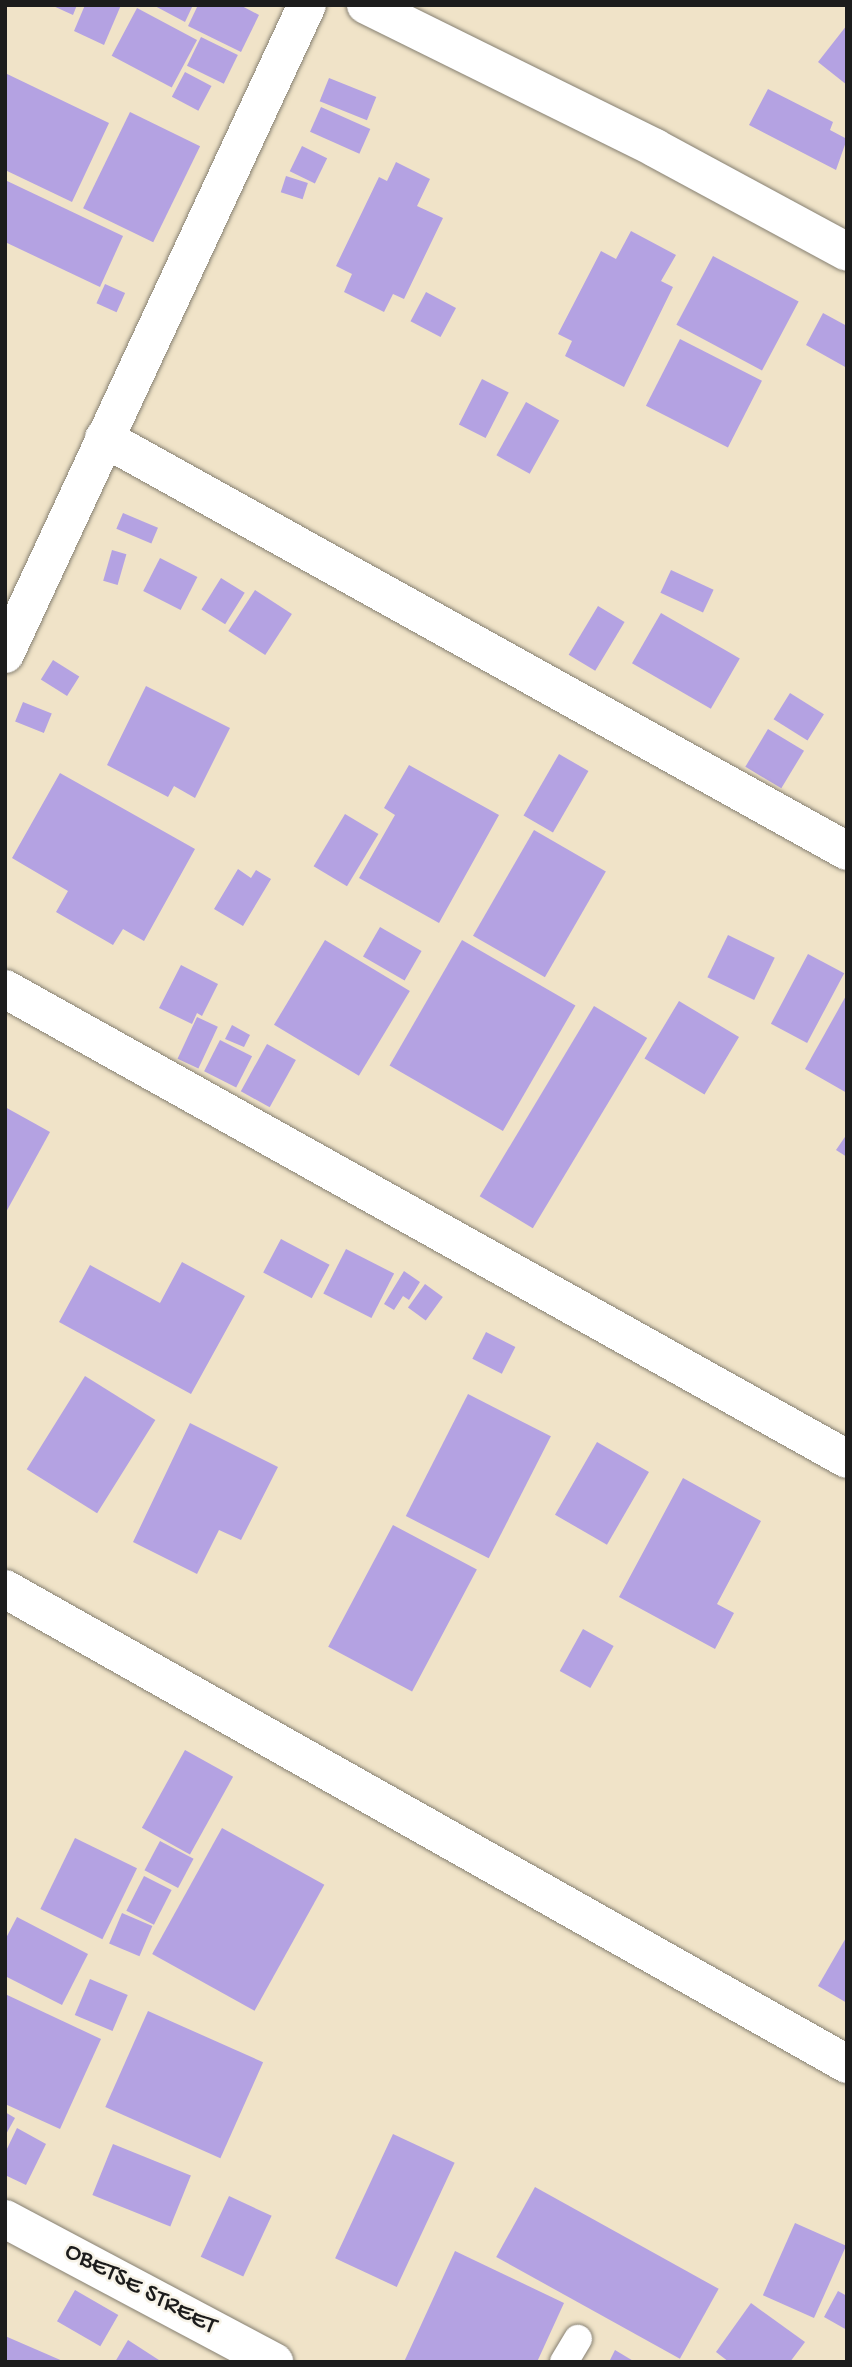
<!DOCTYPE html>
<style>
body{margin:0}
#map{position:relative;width:852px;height:2367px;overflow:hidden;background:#f0e3c8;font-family:"Gochi Hand",sans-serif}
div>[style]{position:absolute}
.building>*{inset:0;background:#b4a2e2;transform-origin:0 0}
.roads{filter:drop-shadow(0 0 2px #868072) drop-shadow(0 0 2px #868072)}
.service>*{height:28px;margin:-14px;padding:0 14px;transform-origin:14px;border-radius:14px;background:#fff}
.minor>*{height:38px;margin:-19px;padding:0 19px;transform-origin:19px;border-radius:19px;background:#fff}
span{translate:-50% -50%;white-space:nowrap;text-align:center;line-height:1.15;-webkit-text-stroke:5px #f7f3e8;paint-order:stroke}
.street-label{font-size:26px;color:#1c1c1c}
.frame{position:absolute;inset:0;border:7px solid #1c1c1c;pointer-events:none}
</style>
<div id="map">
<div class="building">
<i style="clip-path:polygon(51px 5px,77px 5px,73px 15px)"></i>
<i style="clip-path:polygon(85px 5px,121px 5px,104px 45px,74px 31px)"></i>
<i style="clip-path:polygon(153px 5px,193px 5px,185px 22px)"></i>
<i style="clip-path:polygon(198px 5px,240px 5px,259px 15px,241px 52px,188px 26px)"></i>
<i style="left:137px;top:8px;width:68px;height:54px;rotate:28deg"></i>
<i style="clip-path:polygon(847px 25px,847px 85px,818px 62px)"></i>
<i style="left:201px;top:37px;width:41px;height:32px;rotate:26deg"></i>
<i style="left:185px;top:72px;width:30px;height:28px;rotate:28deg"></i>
<i style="clip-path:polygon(5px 73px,109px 123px,72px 202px,5px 170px)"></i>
<i style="left:329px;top:78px;width:51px;height:25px;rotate:22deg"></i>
<i style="clip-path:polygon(768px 89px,833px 122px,830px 130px,847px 139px,836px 170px,749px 125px)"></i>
<i style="left:321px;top:107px;width:54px;height:27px;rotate:24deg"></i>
<i style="left:130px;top:112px;width:78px;height:107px;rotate:26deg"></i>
<i style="left:302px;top:146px;width:28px;height:28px;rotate:26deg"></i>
<i style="clip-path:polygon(396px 162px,430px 179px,417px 206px,443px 218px,404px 299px,393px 294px,384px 312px,344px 292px,352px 274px,336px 266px,379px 177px,387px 181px)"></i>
<i style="left:286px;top:176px;width:23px;height:17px;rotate:18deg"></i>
<i style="clip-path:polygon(5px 180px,123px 236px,100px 287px,5px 242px)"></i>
<i style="clip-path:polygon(631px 231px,676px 255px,661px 281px,673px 287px,624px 387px,565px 356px,572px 341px,558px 334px,601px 251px,616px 259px)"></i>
<i style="left:713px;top:256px;width:97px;height:78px;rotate:28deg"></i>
<i style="left:105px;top:284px;width:22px;height:21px;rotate:24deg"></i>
<i style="left:426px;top:292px;width:34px;height:33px;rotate:28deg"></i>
<i style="clip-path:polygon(823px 313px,847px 326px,847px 368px,806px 345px)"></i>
<i style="left:680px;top:339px;width:92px;height:75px;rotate:27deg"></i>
<i style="left:482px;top:379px;width:30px;height:51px;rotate:27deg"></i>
<i style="left:526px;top:402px;width:38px;height:61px;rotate:29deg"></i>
<i style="left:123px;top:513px;width:38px;height:17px;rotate:23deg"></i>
<i style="left:112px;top:550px;width:15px;height:32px;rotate:16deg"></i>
<i style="left:160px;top:558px;width:42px;height:37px;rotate:27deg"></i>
<i style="left:671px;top:570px;width:47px;height:25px;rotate:25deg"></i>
<i style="left:221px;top:578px;width:28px;height:37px;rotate:32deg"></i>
<i style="left:255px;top:590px;width:44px;height:49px;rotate:33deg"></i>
<i style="left:598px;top:606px;width:31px;height:57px;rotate:31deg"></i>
<i style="left:661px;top:613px;width:91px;height:58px;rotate:30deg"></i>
<i style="left:53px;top:660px;width:31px;height:23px;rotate:32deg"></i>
<i style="clip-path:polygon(146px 686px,230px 728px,195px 798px,174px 786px,168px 797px,107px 765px)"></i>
<i style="left:790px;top:693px;width:40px;height:31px;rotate:32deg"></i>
<i style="left:23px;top:702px;width:31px;height:21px;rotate:22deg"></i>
<i style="left:768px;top:729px;width:42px;height:44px;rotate:31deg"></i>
<i style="left:559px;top:754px;width:34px;height:71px;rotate:30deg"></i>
<i style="clip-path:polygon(409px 765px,499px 815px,439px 923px,359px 878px,395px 815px,384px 808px)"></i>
<i style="clip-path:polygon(60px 773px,195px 849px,144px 941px,123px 929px,113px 945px,56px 912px,68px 891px,12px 858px)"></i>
<i style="left:345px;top:814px;width:39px;height:61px;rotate:31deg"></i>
<i style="left:534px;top:830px;width:83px;height:122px;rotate:30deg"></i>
<i style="clip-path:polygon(238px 869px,251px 878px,256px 870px,271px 879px,243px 926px,214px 909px)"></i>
<i style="left:380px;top:927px;width:48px;height:34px;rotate:30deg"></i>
<i style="left:728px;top:935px;width:52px;height:47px;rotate:26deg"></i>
<i style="left:325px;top:940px;width:99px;height:99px;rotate:31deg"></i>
<i style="left:462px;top:940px;width:131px;height:145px;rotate:30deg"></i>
<i style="left:808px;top:954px;width:41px;height:79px;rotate:28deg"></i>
<i style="clip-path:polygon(181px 965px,218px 984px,202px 1016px,197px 1013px,192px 1024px,159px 1008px)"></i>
<i style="clip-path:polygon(847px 994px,847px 1093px,805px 1069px)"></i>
<i style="left:679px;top:1001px;width:70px;height:67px;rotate:31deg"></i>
<i style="left:594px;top:1006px;width:62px;height:222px;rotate:31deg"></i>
<i style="left:197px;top:1017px;width:23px;height:46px;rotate:25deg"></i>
<i style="clip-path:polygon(232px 1025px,250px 1035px,244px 1047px,225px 1039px)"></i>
<i style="left:220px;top:1040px;width:36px;height:35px;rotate:27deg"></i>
<i style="left:267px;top:1044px;width:33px;height:54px;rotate:29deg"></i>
<i style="clip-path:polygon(5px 1107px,50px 1132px,5px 1214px)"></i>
<i style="clip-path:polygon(847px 1134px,847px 1157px,836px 1150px)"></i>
<i style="left:281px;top:1239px;width:55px;height:38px;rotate:28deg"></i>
<i style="left:346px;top:1249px;width:54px;height:50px;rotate:27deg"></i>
<i style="clip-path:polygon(182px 1262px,245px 1296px,191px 1394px,59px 1322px,90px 1265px,160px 1303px)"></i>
<i style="clip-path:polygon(404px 1271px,420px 1282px,409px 1300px,403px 1296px,394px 1310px,384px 1304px)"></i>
<i style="left:425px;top:1284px;width:22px;height:29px;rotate:36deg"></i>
<i style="left:486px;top:1332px;width:33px;height:30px;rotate:27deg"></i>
<i style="left:85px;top:1376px;width:83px;height:110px;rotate:32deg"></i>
<i style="left:468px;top:1394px;width:93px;height:137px;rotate:27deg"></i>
<i style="clip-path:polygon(190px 1423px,278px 1467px,241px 1540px,219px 1530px,197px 1574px,133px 1542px)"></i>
<i style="left:597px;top:1442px;width:60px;height:84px;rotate:30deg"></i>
<i style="clip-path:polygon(683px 1478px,761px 1521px,717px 1604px,734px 1613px,715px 1649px,619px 1597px)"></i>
<i style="left:393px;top:1525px;width:95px;height:138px;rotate:28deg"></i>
<i style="left:583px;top:1629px;width:35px;height:48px;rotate:29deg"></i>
<i style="left:185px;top:1750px;width:55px;height:89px;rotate:29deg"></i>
<i style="left:222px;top:1828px;width:117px;height:144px;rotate:29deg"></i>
<i style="left:75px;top:1838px;width:69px;height:79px;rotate:26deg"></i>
<i style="left:160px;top:1841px;width:38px;height:33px;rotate:28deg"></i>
<i style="left:144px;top:1876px;width:31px;height:39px;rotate:27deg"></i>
<i style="left:122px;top:1913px;width:33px;height:33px;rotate:23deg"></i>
<i style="clip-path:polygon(17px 1917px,88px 1954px,62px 2005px,5px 1976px,5px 1940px)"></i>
<i style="clip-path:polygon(847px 1936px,847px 2003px,818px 1986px)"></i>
<i style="left:90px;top:1979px;width:41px;height:39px;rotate:23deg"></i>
<i style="clip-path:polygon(5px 1994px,101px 2039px,60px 2129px,5px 2104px)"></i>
<i style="left:148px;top:2011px;width:126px;height:105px;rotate:24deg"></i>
<i style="clip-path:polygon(5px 2112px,15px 2118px,5px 2136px)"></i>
<i style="clip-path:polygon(17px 2128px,46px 2144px,26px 2185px,5px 2175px,5px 2153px)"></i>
<i style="left:393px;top:2134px;width:68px;height:137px;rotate:25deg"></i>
<i style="left:113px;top:2144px;width:84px;height:55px;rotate:22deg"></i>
<i style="left:535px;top:2187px;width:210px;height:80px;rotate:29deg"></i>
<i style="left:229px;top:2196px;width:47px;height:67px;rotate:25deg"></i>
<i style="left:795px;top:2223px;width:56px;height:79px;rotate:24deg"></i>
<i style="clip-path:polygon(455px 2251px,564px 2303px,537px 2362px,404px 2362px)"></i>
<i style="left:75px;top:2290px;width:50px;height:36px;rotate:30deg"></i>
<i style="clip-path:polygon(838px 2291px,847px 2296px,847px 2330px,824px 2317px)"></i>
<i style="clip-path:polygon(751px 2303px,805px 2342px,790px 2362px,729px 2362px,716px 2352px)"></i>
<i style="clip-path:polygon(5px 2336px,65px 2362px,5px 2362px)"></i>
<i style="clip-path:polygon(128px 2340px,162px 2362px,115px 2362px)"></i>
<i style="clip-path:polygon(615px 2350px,635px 2362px,609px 2362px)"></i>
</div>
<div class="roads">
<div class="service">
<i style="left:564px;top:2362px;width:27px;rotate:-59deg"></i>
</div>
<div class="minor">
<i style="left:366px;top:5px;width:322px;rotate:26.3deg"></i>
<i style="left:655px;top:148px;width:218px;rotate:28.4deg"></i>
<i style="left:104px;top:438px;width:850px;rotate:29.07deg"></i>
<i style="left:5px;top:654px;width:716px;rotate:-65.05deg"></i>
<i style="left:5px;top:989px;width:964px;rotate:29.17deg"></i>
<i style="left:5px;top:1589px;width:967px;rotate:29.43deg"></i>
<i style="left:5px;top:2219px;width:305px;rotate:28deg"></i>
</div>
</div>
<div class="street-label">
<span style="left:140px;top:2290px;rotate:28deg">OBETSE STREET</span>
</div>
<div class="frame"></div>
</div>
